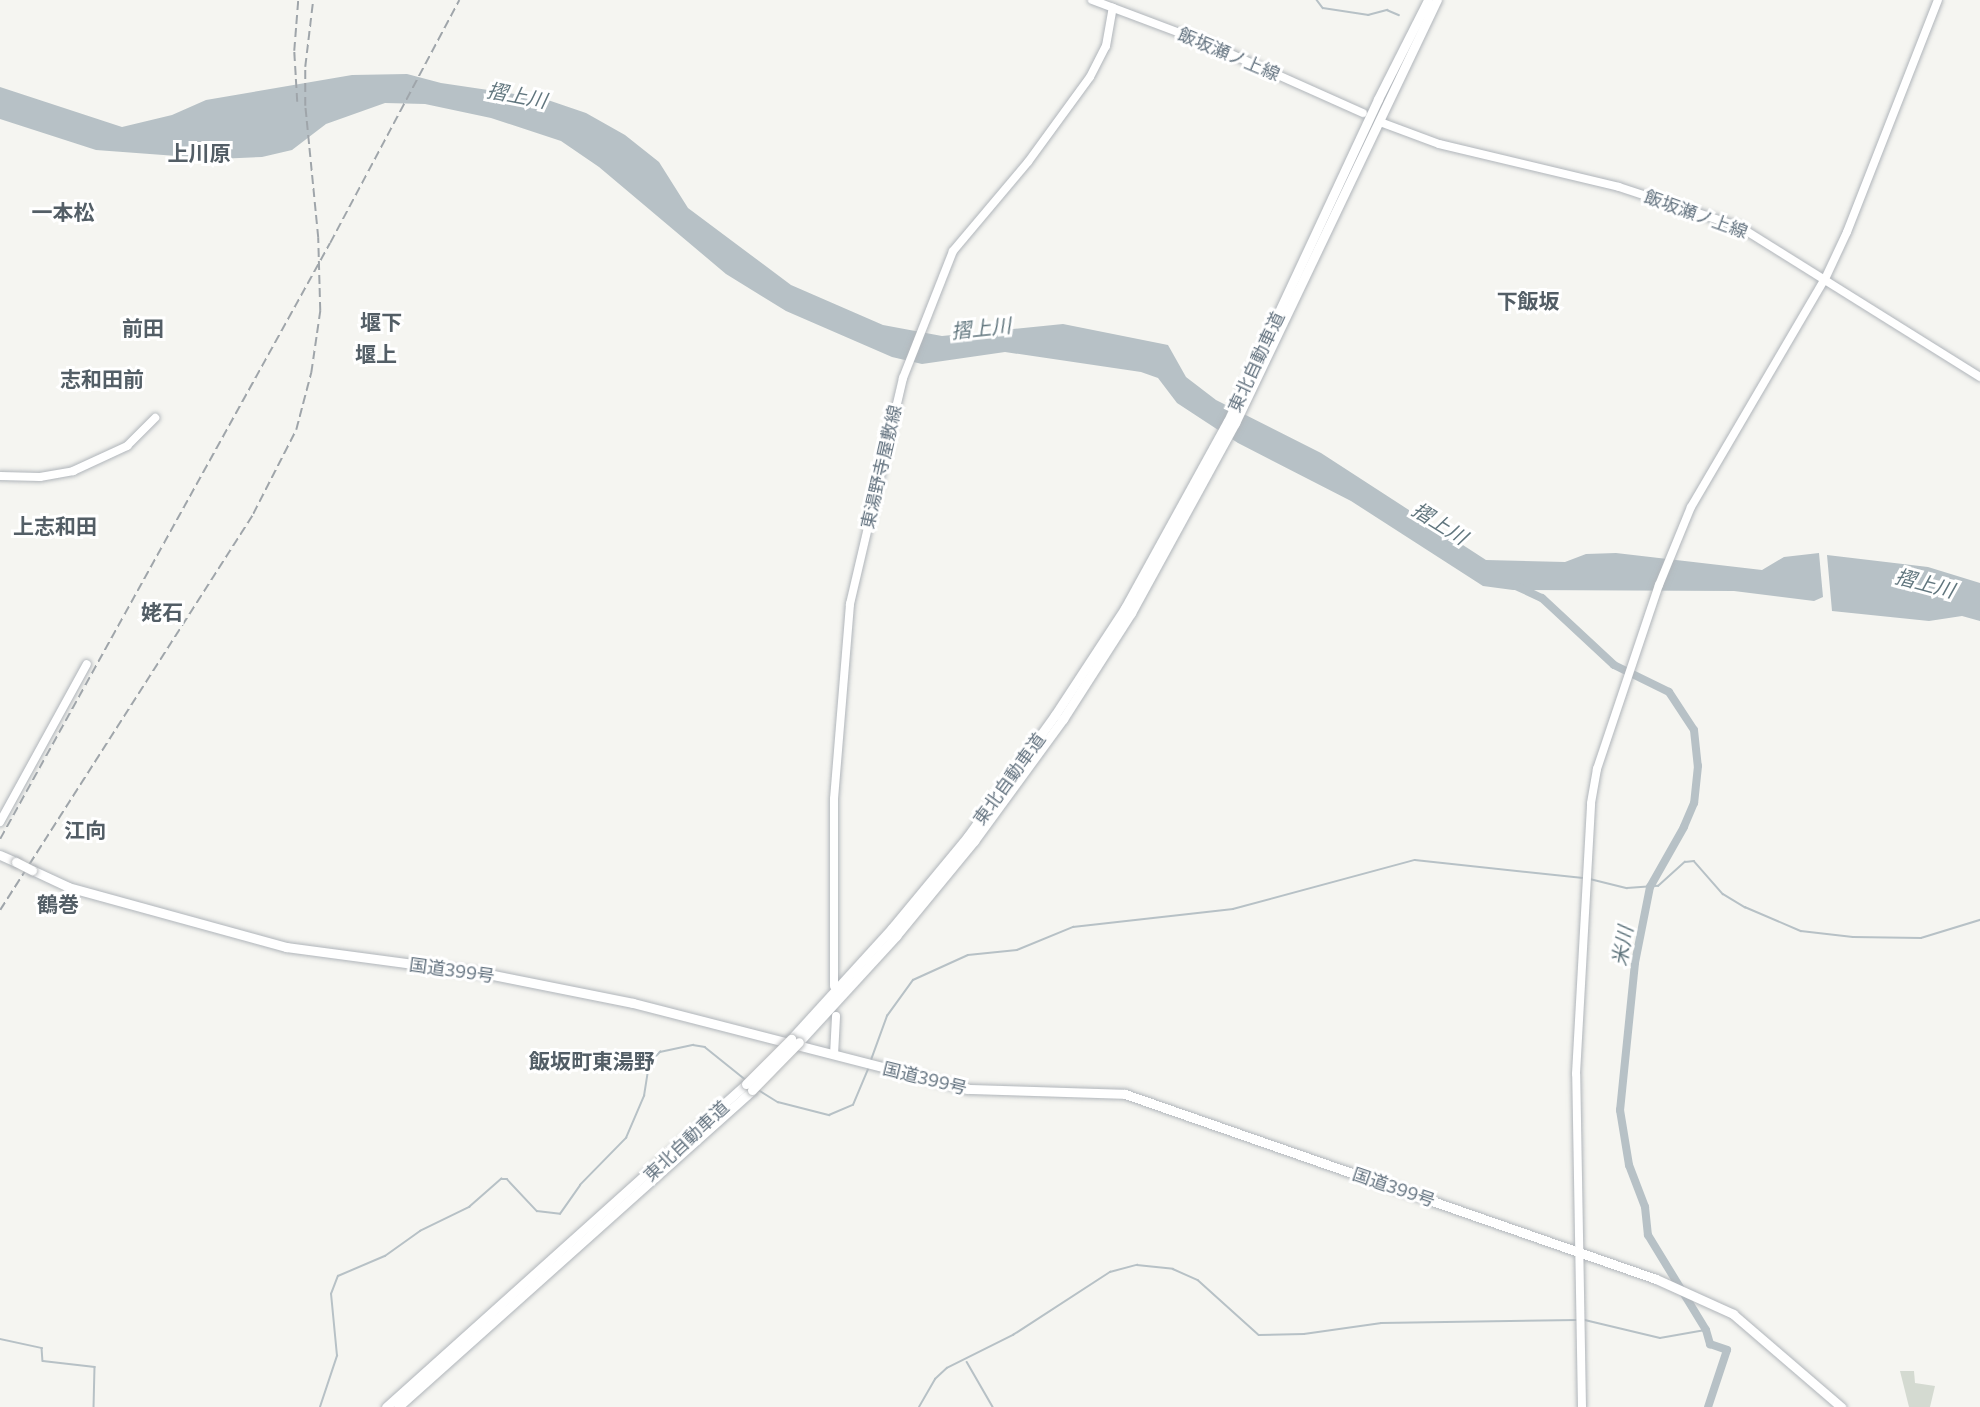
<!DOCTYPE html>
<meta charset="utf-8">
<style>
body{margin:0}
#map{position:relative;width:1980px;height:1407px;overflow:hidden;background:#f5f5f1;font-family:Commissioner,"Noto Sans JP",sans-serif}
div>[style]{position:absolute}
.green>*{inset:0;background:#d4dad1}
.water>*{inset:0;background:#b7c1c6}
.stream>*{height:1.5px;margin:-0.75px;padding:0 0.75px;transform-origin:0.75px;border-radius:0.75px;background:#b7c1c6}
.river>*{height:8px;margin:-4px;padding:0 4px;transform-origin:4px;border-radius:4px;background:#b7c1c6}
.roads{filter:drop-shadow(0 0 2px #b0b5ba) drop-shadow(0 0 2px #b0b5ba)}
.secondary>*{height:8px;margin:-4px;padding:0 4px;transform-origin:4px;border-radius:4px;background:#fff}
.highway>*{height:9px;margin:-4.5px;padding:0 4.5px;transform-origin:4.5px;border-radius:4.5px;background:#fff}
.rail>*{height:1.5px;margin-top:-0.75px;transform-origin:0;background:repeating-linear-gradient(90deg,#9fa5aa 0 9px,transparent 0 13.5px)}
.bridges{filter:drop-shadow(0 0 2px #b3b6b9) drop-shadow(0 0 2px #b3b6b9)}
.highway-bridge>*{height:9px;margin:-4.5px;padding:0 4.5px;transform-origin:4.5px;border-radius:4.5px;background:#fff}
span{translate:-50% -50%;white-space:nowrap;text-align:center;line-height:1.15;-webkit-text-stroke:6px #fff;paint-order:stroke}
.street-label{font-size:18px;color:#657481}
.water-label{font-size:20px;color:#61767e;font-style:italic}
.quarter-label{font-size:21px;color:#535e66;font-weight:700}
</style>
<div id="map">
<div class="green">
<i style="clip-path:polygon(1900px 1371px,1914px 1371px,1915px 1383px,1935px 1386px,1930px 1407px,1909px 1407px)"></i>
</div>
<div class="water">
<i style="clip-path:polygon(407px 74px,441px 83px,542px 98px,586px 113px,625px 135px,659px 162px,688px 208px,791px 285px,883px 325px,942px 336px,1063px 324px,1168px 345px,1186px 377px,1216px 400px,1321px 453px,1486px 560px,1565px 562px,1586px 554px,1616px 553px,1762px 570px,1784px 557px,1819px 553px,1823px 597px,1814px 601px,1734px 591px,1513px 590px,1483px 586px,1351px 501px,1238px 443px,1177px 403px,1158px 378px,1141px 372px,1005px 352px,922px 364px,892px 357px,786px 311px,726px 274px,599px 167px,561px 141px,491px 118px,425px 104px,385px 103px,326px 124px,292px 150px,262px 157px,217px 159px,96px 150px,0 119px,0 87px,122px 127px,172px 115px,206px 100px,352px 75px)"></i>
<i style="clip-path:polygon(1827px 555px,1928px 567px,1980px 583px,1980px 621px,1962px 616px,1929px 621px,1832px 611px)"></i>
</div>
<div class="stream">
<i style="left:1317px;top:0;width:10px;rotate:53deg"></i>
<i style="left:1323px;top:8px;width:46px;rotate:8.8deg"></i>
<i style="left:1368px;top:15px;width:20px;rotate:-15deg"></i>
<i style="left:1387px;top:10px;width:13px;rotate:23deg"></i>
<i style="left:1590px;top:879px;width:38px;rotate:14deg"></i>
<i style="left:1627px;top:888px;width:31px;rotate:-4deg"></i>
<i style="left:1658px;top:886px;width:36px;rotate:-42deg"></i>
<i style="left:1685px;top:862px;width:9px;rotate:-6deg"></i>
<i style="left:1694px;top:861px;width:44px;rotate:48.7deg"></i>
<i style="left:1723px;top:894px;width:26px;rotate:31deg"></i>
<i style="left:1745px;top:907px;width:61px;rotate:23.2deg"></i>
<i style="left:1801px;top:931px;width:52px;rotate:6.6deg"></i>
<i style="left:1853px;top:937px;width:68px;rotate:0.8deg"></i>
<i style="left:1921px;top:938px;width:62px;rotate:-17deg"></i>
<i style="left:871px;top:1060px;width:47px;rotate:-70deg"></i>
<i style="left:887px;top:1016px;width:44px;rotate:-54.2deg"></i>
<i style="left:913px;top:980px;width:60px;rotate:-24.4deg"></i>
<i style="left:968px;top:955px;width:49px;rotate:-5.8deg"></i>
<i style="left:1017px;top:950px;width:61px;rotate:-22.3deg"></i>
<i style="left:1073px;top:927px;width:161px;rotate:-6.4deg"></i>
<i style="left:1233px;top:909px;width:188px;rotate:-15.1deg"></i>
<i style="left:1415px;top:860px;width:169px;rotate:6.1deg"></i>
<i style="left:757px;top:1089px;width:25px;rotate:32deg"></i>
<i style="left:778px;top:1102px;width:53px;rotate:14.3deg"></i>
<i style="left:829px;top:1115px;width:26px;rotate:-23deg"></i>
<i style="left:853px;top:1105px;width:41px;rotate:-67.2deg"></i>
<i style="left:1585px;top:1320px;width:77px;rotate:13.5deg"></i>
<i style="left:1660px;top:1338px;width:47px;rotate:-9.9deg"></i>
<i style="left:0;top:1339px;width:43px;rotate:12.1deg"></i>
<i style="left:42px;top:1348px;width:13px;rotate:86deg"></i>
<i style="left:43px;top:1361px;width:52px;rotate:6.6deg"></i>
<i style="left:95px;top:1367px;width:40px;rotate:91.4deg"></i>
<i style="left:967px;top:1362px;width:52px;rotate:60deg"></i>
<i style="left:320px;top:1407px;width:54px;rotate:-71.6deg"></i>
<i style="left:337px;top:1356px;width:62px;rotate:-95.5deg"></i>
<i style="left:331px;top:1294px;width:19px;rotate:-69deg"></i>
<i style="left:338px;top:1276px;width:51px;rotate:-23.1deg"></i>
<i style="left:385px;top:1256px;width:43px;rotate:-35.5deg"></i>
<i style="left:420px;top:1231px;width:55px;rotate:-26.1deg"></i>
<i style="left:469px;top:1207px;width:43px;rotate:-41.2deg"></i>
<i style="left:501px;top:1179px;width:6px"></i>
<i style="left:507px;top:1179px;width:44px;rotate:46.8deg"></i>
<i style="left:537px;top:1211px;width:23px;rotate:7deg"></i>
<i style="left:560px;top:1214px;width:35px;rotate:-55deg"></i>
<i style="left:580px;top:1185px;width:66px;rotate:-45.6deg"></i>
<i style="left:626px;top:1138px;width:46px;rotate:-66.8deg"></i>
<i style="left:644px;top:1096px;width:33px;rotate:-81deg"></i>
<i style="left:649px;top:1063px;width:16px;rotate:-45deg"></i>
<i style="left:660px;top:1052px;width:34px;rotate:-12deg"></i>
<i style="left:693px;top:1045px;width:12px;rotate:9deg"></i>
<i style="left:705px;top:1047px;width:53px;rotate:38.8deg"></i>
<i style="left:919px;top:1407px;width:32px;rotate:-60deg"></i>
<i style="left:935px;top:1379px;width:16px;rotate:-43deg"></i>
<i style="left:947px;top:1368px;width:74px;rotate:-26.6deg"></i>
<i style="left:1013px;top:1335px;width:116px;rotate:-33deg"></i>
<i style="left:1110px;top:1272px;width:28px;rotate:-15deg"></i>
<i style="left:1137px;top:1265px;width:36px;rotate:6deg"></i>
<i style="left:1173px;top:1269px;width:27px;rotate:24deg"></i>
<i style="left:1198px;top:1280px;width:82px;rotate:42deg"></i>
<i style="left:1259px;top:1335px;width:45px;rotate:-1.3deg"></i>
<i style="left:1304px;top:1334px;width:78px;rotate:-8.1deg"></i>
<i style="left:1381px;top:1323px;width:196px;rotate:-0.9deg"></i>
</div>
<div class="river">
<i style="left:1516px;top:586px;width:29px;rotate:25deg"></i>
<i style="left:1542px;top:598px;width:98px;rotate:42.9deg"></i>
<i style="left:1614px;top:665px;width:61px;rotate:26.1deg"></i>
<i style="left:1669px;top:692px;width:45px;rotate:56.7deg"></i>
<i style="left:1694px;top:730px;width:36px;rotate:84deg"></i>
<i style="left:1698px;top:766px;width:37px;rotate:96deg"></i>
<i style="left:1694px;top:803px;width:26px;rotate:113deg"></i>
<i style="left:1684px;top:827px;width:69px;rotate:119.5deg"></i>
<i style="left:1650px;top:887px;width:77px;rotate:101.2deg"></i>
<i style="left:1635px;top:963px;width:148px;rotate:95.8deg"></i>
<i style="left:1620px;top:1110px;width:56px;rotate:80.7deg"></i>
<i style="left:1629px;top:1165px;width:45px;rotate:69.1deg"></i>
<i style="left:1645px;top:1207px;width:28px;rotate:84deg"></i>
<i style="left:1648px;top:1235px;width:111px;rotate:58.6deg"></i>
<i style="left:1706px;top:1330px;width:15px;rotate:74deg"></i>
<i style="left:1710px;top:1344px;width:18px;rotate:19deg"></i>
<i style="left:1727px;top:1350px;width:60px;rotate:108.4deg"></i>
</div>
<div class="roads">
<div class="secondary">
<i style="left:1092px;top:0;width:120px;rotate:20.6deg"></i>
<i style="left:1204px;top:42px;width:174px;rotate:24.1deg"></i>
<i style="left:1380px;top:122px;width:63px;rotate:20.4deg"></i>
<i style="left:1439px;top:144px;width:185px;rotate:13.4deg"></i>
<i style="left:1619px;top:187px;width:127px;rotate:18.3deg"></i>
<i style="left:1740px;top:227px;width:283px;rotate:32deg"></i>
<i style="left:0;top:476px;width:40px;rotate:1.4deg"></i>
<i style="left:40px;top:477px;width:34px;rotate:-10deg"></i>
<i style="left:73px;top:471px;width:60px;rotate:-24.8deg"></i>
<i style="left:127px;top:446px;width:40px;rotate:-45deg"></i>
<i style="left:0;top:822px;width:180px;rotate:-61.2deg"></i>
<i style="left:834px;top:986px;width:187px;rotate:-90deg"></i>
<i style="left:834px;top:799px;width:196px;rotate:-85.3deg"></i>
<i style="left:850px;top:604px;width:232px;rotate:-76.8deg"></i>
<i style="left:903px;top:378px;width:136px;rotate:-68.5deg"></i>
<i style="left:953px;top:251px;width:116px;rotate:-49.9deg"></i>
<i style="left:1028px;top:162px;width:105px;rotate:-53.9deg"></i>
<i style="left:1090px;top:77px;width:35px;rotate:-63deg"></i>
<i style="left:1106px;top:46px;width:39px;rotate:-80deg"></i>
<i style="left:834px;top:1055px;width:39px;rotate:-87deg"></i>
<i style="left:1582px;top:1407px;width:333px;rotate:-91deg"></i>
<i style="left:1576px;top:1074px;width:271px;rotate:-86.8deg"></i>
<i style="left:1591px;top:803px;width:35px;rotate:-80deg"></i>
<i style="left:1597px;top:769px;width:194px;rotate:-71.4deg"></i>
<i style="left:1659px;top:585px;width:84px;rotate:-67.7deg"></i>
<i style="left:1691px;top:507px;width:264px;rotate:-59.6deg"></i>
<i style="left:1825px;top:279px;width:52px;rotate:-64.9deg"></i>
<i style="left:1847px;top:232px;width:249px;rotate:-68.6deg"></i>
</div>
<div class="highway">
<i style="left:0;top:855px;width:17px;rotate:24deg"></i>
<i style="left:32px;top:870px;width:40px;rotate:25deg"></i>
<i style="left:68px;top:887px;width:226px;rotate:15.4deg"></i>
<i style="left:286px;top:947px;width:204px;rotate:7.6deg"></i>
<i style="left:488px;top:974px;width:148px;rotate:11.3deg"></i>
<i style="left:633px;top:1003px;width:345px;rotate:14.4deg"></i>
<i style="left:967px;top:1089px;width:158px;rotate:1.8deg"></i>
<i style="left:1125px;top:1094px;width:562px;rotate:19.21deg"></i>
<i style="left:1656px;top:1279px;width:85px;rotate:24.4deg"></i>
<i style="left:1733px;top:1314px;width:143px;rotate:40.7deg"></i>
<i style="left:791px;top:1039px;width:150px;rotate:-47.7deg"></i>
<i style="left:892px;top:928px;width:119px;rotate:-50.4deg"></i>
<i style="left:968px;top:836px;width:149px;rotate:-54.3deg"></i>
<i style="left:1055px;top:715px;width:128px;rotate:-56.8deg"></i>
<i style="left:1125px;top:608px;width:213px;rotate:-61.2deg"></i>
<i style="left:1228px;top:421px;width:355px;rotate:-65deg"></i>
<i style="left:1378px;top:99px;width:111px;rotate:-63.2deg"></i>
<i style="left:799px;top:1042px;width:144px;rotate:-47.5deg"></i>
<i style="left:896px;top:936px;width:123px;rotate:-50.6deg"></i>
<i style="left:974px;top:841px;width:151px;rotate:-53.9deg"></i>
<i style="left:1063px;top:719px;width:126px;rotate:-57.3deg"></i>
<i style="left:1131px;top:613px;width:217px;rotate:-61.3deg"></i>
<i style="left:1235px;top:423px;width:469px;rotate:-64.5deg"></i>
<i style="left:386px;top:1407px;width:484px;rotate:-41.9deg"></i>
<i style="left:398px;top:1407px;width:475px;rotate:-41.8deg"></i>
</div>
</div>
<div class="rail">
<i style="left:297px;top:102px;width:51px;rotate:-93.4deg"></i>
<i style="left:294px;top:51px;width:51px;rotate:-85.5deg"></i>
<i style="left:0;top:839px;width:681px;rotate:-61.03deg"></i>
<i style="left:330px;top:243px;width:275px;rotate:-62deg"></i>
<i style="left:0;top:910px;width:470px;rotate:-57.4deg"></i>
<i style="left:253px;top:514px;width:94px;rotate:-62.9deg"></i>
<i style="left:296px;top:430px;width:59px;rotate:-75.3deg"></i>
<i style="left:311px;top:373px;width:63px;rotate:-81.7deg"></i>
<i style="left:320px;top:311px;width:73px;rotate:-91.6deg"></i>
<i style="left:318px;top:238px;width:133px;rotate:-95.6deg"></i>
<i style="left:305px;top:106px;width:39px;rotate:-90deg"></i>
<i style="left:305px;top:67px;width:67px;rotate:-83.2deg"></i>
</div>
<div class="bridges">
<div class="highway-bridge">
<i style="left:16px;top:862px;width:18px;rotate:27deg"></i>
<i style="left:746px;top:1084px;width:64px;rotate:-45deg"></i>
<i style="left:752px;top:1090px;width:67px;rotate:-45.6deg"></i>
</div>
</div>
<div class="street-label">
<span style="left:1229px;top:54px;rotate:23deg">飯坂瀬ノ上線</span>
<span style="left:1696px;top:214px;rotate:20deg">飯坂瀬ノ上線</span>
<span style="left:1256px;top:362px;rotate:-65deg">東北自動車道</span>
<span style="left:881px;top:467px;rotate:-77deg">東湯野寺屋敷線</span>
<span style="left:1009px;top:779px;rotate:-54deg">東北自動車道</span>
<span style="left:452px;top:970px;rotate:8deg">国道399号</span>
<span style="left:925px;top:1078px;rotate:14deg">国道399号</span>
<span style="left:686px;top:1141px;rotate:-43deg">東北自動車道</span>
<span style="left:1394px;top:1187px;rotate:19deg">国道399号</span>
</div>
<div class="water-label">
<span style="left:517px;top:95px;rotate:11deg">摺上川</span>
<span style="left:981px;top:328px;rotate:-6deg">摺上川</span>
<span style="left:1440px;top:523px;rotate:32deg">摺上川</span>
<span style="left:1925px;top:583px;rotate:15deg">摺上川</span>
<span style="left:1622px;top:946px;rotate:-80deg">米川</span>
</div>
<div class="quarter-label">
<span style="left:199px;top:153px">上川原</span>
<span style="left:63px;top:212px">一本松</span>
<span style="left:1528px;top:301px">下飯坂</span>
<span style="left:381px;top:322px">堰下</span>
<span style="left:143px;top:328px">前田</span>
<span style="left:376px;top:354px">堰上</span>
<span style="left:102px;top:379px">志和田前</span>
<span style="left:55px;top:526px">上志和田</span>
<span style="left:162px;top:612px">姥石</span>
<span style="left:85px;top:830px">江向</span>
<span style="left:58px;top:904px">鶴巻</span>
<span style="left:592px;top:1061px">飯坂町東湯野</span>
</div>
</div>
